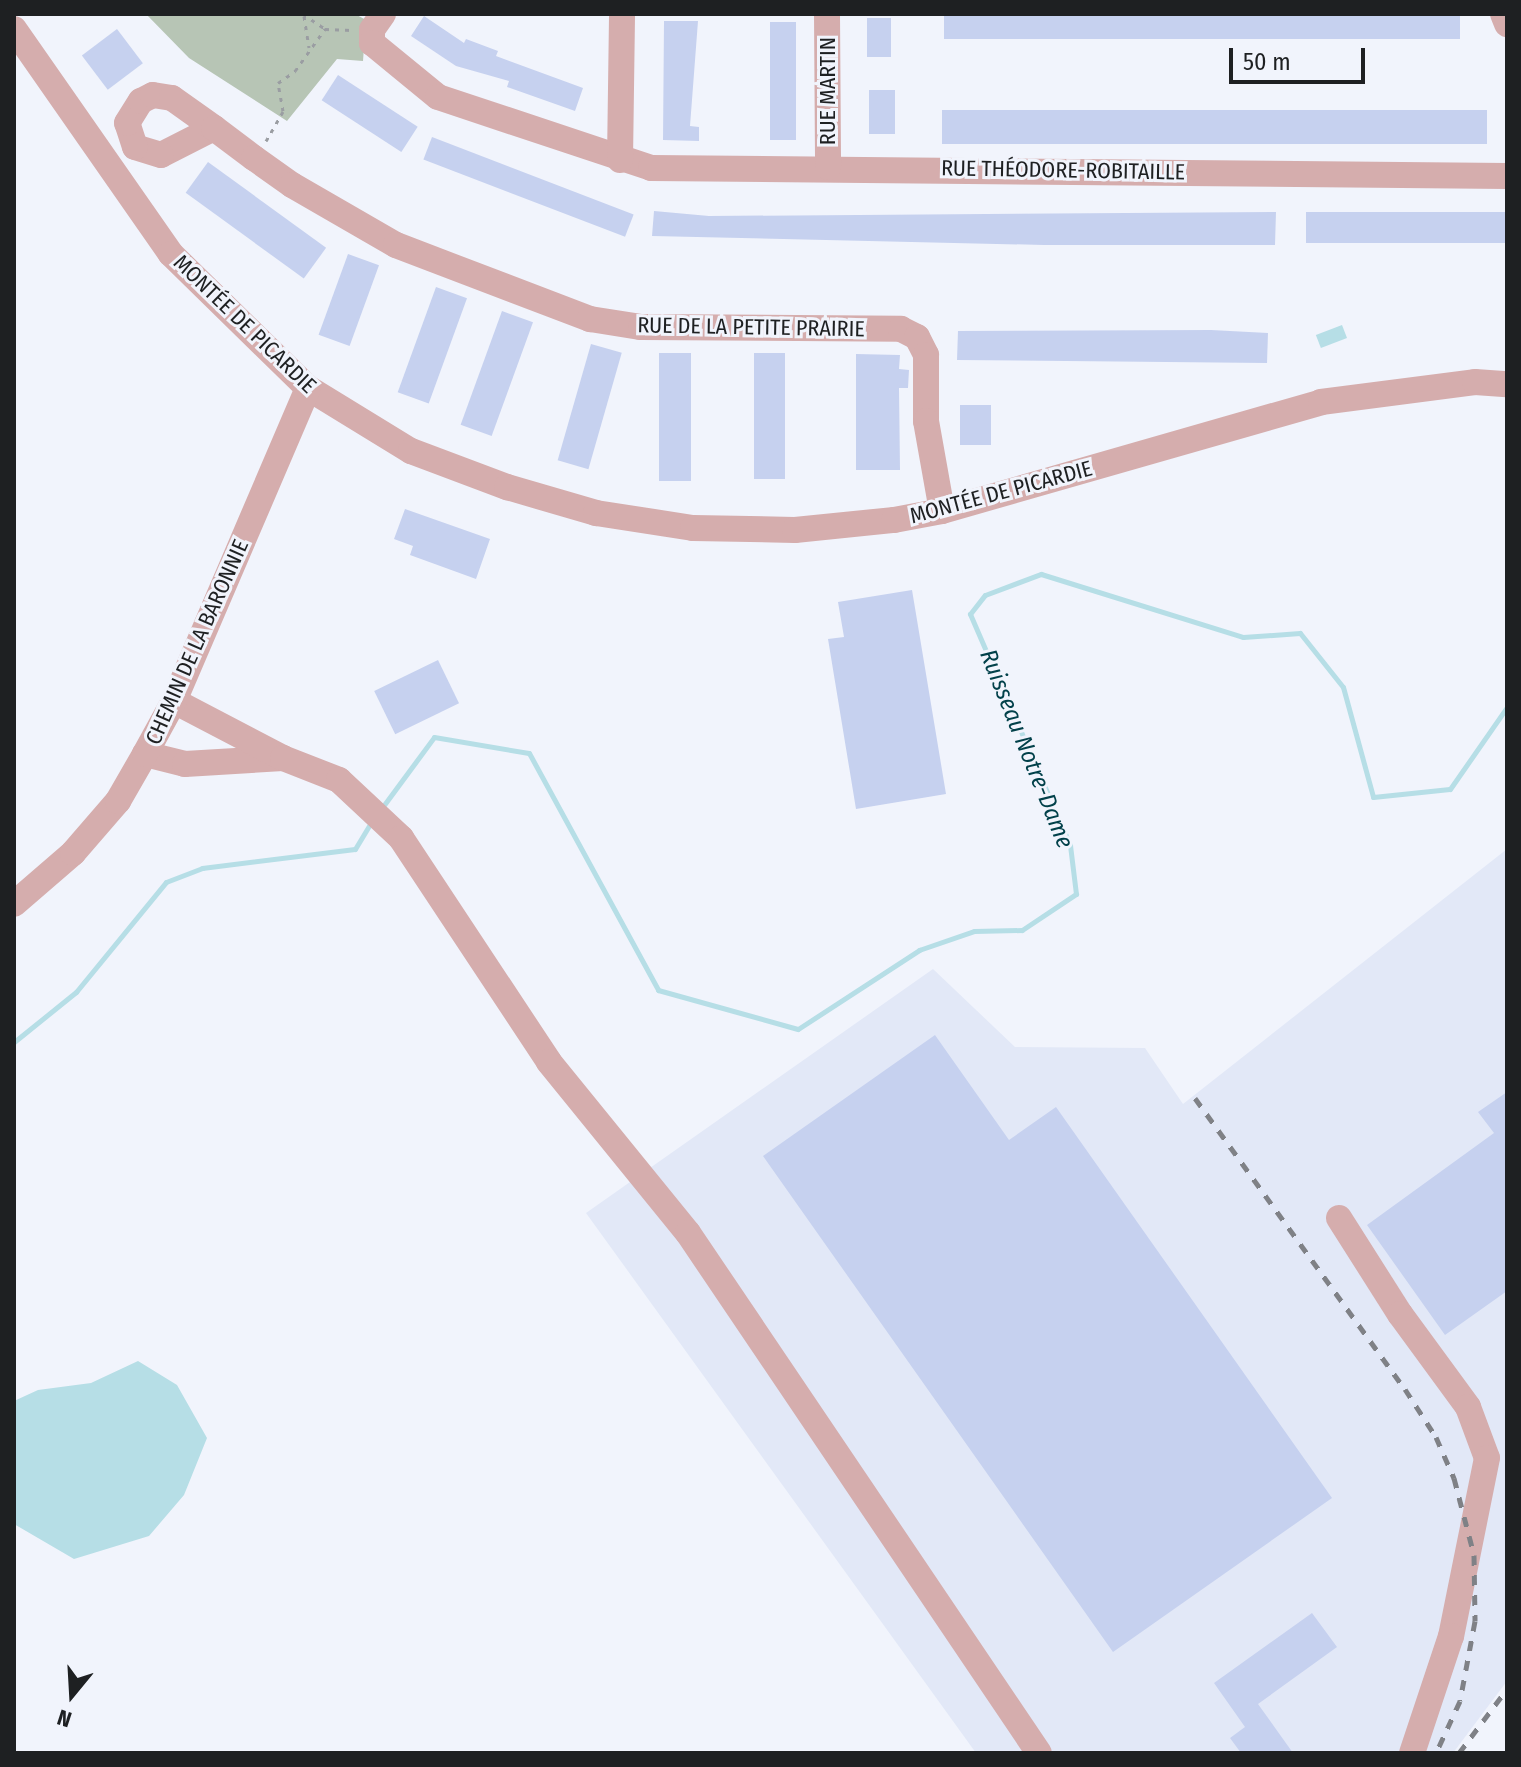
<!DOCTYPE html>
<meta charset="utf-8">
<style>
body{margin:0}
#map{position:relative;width:1521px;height:1767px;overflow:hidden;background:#f1f4fc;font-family:"Fira Sans Condensed",sans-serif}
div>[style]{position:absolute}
.built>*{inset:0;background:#e2e8f7}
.green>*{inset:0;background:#b7c5b5}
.water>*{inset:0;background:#b6dee6;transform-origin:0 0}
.stream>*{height:5px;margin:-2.5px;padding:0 2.5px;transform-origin:2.5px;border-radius:2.5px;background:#b6dee6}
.building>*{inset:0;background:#c6d1ef;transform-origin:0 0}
.path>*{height:3px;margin-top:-1.5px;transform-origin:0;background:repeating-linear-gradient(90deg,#9a9da2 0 4px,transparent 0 10px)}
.minor>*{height:26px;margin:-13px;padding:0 13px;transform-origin:13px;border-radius:13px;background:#d5adad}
.rail>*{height:5px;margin-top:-2.5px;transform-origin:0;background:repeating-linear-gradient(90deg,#7f8186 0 10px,transparent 0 20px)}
span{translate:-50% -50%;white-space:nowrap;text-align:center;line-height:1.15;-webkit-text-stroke:6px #f1f4fc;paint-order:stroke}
.street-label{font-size:22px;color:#1e2022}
.water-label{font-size:24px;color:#02414a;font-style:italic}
.frame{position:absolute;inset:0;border:16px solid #1e2022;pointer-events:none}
.north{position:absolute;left:32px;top:1655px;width:80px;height:80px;-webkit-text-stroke:6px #f1f4fc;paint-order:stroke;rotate:198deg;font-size:22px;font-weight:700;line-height:32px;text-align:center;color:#1e2022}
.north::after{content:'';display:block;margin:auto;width:28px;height:36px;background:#1e2022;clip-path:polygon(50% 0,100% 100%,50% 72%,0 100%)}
.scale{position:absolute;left:1229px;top:48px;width:136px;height:36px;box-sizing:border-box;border:4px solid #1e2022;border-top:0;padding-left:10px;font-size:24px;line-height:28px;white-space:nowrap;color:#1e2022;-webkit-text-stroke:6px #f1f4fc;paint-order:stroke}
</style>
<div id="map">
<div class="built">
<i style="clip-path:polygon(1507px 849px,1507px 1681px,1453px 1753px,976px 1753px,586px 1213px,933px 969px,1015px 1047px,1145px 1048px,1183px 1104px)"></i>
</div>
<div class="green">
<i style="clip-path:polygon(146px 14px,355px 14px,366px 20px,363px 61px,337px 59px,287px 121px,189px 58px)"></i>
</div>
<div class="water">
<i style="left:1342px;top:325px;width:14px;height:28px;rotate:69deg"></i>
<i style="clip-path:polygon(138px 1361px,177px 1385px,207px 1438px,184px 1495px,149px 1536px,74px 1559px,14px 1524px,14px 1401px,38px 1390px,91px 1383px)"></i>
</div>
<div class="stream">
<i style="left:381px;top:809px;width:89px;rotate:-53.6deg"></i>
<i style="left:434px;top:737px;width:96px;rotate:9.6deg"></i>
<i style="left:529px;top:753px;width:270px;rotate:61.4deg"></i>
<i style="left:658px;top:990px;width:145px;rotate:15.6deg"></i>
<i style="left:798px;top:1029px;width:145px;rotate:-33.1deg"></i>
<i style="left:919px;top:950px;width:58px;rotate:-19.1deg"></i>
<i style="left:974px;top:931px;width:48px;rotate:-1.2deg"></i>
<i style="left:1022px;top:930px;width:65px;rotate:-33.7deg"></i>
<i style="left:1076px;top:894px;width:49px;rotate:-97deg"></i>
<i style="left:1070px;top:845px;width:252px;rotate:-113.4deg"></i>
<i style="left:970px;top:614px;width:24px;rotate:-52deg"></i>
<i style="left:985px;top:595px;width:60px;rotate:-20.6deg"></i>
<i style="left:1041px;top:574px;width:212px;rotate:17.3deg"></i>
<i style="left:1243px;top:637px;width:57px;rotate:-4deg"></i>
<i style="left:1300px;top:633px;width:69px;rotate:51.5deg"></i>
<i style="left:1343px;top:687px;width:114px;rotate:74.7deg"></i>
<i style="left:1373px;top:797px;width:77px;rotate:-5.9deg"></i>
<i style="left:1450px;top:789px;width:100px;rotate:-55.2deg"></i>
<i style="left:14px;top:1042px;width:80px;rotate:-38.9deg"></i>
<i style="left:76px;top:992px;width:142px;rotate:-50.7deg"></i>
<i style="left:166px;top:882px;width:39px;rotate:-21deg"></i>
<i style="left:202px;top:868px;width:154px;rotate:-7.1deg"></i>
<i style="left:355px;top:849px;width:33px;rotate:-59deg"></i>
</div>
<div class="building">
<i style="left:944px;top:14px;width:516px;height:25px"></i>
<i style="clip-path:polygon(424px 16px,464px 43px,466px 39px,498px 51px,496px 56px,583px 88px,575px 111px,507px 87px,509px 81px,456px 66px,411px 36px)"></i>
<i style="left:867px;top:18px;width:24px;height:39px"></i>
<i style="clip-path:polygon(664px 21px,698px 21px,690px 126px,699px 127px,699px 141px,663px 140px)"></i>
<i style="left:770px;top:22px;width:26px;height:118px"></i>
<i style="left:117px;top:29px;width:43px;height:44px;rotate:53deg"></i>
<i style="left:338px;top:75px;width:95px;height:30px;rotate:33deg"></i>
<i style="left:869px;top:90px;width:26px;height:44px"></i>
<i style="left:942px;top:110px;width:545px;height:34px"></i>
<i style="left:432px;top:137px;width:216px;height:24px;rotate:21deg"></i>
<i style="left:208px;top:162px;width:146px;height:38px;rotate:36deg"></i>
<i style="clip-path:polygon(654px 211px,709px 216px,1276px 212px,1275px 245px,1044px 245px,652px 236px)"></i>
<i style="left:1306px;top:212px;width:201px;height:31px"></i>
<i style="left:348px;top:254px;width:33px;height:86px;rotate:20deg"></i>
<i style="left:436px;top:287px;width:33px;height:112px;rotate:20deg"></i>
<i style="left:502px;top:311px;width:33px;height:121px;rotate:20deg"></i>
<i style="clip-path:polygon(1211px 330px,1268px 333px,1267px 363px,957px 360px,958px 331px)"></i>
<i style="left:591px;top:344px;width:32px;height:121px;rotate:16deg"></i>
<i style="left:659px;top:353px;width:32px;height:128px"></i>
<i style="left:754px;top:353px;width:31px;height:126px"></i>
<i style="clip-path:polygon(856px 354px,900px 355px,899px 369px,909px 370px,908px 388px,899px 388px,900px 470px,856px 470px)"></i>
<i style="left:960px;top:405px;width:31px;height:40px"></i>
<i style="clip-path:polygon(405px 509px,490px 539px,476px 579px,410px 555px,413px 546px,394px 539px)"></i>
<i style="clip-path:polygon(912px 590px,946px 794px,856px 809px,828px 639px,844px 637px,838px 602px)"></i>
<i style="left:438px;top:660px;width:48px;height:71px;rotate:64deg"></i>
<i style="clip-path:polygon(935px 1035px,1009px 1140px,1056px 1107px,1332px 1498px,1113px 1652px,763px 1156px)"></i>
<i style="clip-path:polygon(1507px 1092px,1507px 1291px,1445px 1335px,1367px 1225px,1494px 1133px,1478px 1112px)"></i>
<i style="clip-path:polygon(1312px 1613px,1337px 1647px,1258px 1704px,1293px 1753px,1241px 1753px,1230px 1738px,1245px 1727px,1214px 1683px)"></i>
</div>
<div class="path">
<i style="left:303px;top:14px;width:27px;rotate:34deg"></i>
<i style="left:325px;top:29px;width:27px;rotate:2deg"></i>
<i style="left:304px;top:16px;width:32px;rotate:81deg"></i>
<i style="left:266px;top:141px;width:34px;rotate:-60deg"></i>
<i style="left:283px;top:111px;width:28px;rotate:-100deg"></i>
<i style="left:278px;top:83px;width:21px;rotate:-35deg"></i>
<i style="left:295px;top:71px;width:52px;rotate:-54.5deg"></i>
</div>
<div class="minor">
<i style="left:383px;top:14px;width:19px;rotate:125deg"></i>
<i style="left:372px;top:30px;width:13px;rotate:90deg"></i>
<i style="left:372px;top:43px;width:85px;rotate:39.3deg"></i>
<i style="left:438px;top:97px;width:225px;rotate:18.4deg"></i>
<i style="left:651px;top:168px;width:856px;rotate:0.54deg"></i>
<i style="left:827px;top:14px;width:153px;rotate:89.6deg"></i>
<i style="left:1503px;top:14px;width:11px;rotate:68deg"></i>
<i style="left:14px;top:29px;width:274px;rotate:55.1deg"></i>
<i style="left:171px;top:254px;width:192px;rotate:44.4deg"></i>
<i style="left:308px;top:388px;width:121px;rotate:31.5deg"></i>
<i style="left:411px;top:451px;width:103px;rotate:20.6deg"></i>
<i style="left:507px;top:487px;width:93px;rotate:16.3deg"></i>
<i style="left:596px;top:513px;width:98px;rotate:8.8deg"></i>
<i style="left:693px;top:528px;width:102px;rotate:1.1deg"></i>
<i style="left:795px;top:530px;width:100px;rotate:-5.8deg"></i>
<i style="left:894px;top:520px;width:49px;rotate:-10.6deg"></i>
<i style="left:942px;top:511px;width:394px;rotate:-16deg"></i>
<i style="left:1321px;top:402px;width:155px;rotate:-7.4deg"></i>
<i style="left:1475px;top:382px;width:32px;rotate:4deg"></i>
<i style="left:214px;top:128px;width:59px;rotate:153deg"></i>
<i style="left:161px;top:155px;width:27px;rotate:-163deg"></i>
<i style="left:135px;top:147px;width:25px;rotate:-108deg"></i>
<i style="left:127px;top:123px;width:26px;rotate:-58deg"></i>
<i style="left:141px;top:101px;width:13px;rotate:-27deg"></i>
<i style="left:153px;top:95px;width:19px;rotate:9deg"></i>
<i style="left:172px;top:98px;width:52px;rotate:35.5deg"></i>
<i style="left:214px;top:128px;width:50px;rotate:36.9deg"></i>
<i style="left:254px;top:158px;width:47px;rotate:35.4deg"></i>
<i style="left:292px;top:185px;width:120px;rotate:30deg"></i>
<i style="left:396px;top:245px;width:208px;rotate:20.9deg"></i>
<i style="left:590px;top:319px;width:52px;rotate:8.9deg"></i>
<i style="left:641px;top:327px;width:260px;rotate:0.4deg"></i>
<i style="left:901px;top:329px;width:18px;rotate:27deg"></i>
<i style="left:917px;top:337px;width:20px;rotate:63deg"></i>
<i style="left:926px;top:355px;width:66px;rotate:90deg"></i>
<i style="left:926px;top:421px;width:91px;rotate:79.9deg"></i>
<i style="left:620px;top:160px;width:146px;rotate:-89.2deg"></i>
<i style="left:145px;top:754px;width:41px;rotate:14deg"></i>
<i style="left:185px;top:764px;width:98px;rotate:-3.5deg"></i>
<i style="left:283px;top:758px;width:123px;rotate:-152.4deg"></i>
<i style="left:283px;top:758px;width:60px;rotate:21.4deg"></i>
<i style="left:339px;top:780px;width:85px;rotate:43.1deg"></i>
<i style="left:401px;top:838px;width:268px;rotate:56.5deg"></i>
<i style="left:549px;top:1062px;width:220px;rotate:50.9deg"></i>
<i style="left:688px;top:1233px;width:627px;rotate:55.98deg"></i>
<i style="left:14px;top:904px;width:78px;rotate:-40.8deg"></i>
<i style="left:73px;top:853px;width:69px;rotate:-49.1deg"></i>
<i style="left:118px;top:801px;width:54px;rotate:-60.1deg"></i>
<i style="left:145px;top:754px;width:60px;rotate:-61.3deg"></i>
<i style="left:174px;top:701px;width:340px;rotate:-66.8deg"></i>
<i style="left:1339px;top:1218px;width:114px;rotate:57.6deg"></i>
<i style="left:1400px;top:1314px;width:115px;rotate:53.8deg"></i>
<i style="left:1468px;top:1407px;width:54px;rotate:69.6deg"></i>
<i style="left:1487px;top:1458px;width:182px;rotate:101.4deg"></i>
<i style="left:1451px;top:1636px;width:123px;rotate:108.4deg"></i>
</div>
<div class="rail">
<i style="left:1195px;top:1098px;width:359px;rotate:54.2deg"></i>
<i style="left:1405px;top:1389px;width:57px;rotate:57.1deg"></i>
<i style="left:1436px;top:1437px;width:45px;rotate:66.3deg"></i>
<i style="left:1454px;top:1478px;width:80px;rotate:75.4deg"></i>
<i style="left:1474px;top:1555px;width:66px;rotate:89.1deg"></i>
<i style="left:1475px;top:1621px;width:81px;rotate:100.6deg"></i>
<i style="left:1460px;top:1701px;width:57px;rotate:114.8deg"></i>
<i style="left:1459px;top:1753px;width:80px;rotate:-53.1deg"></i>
</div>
<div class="street-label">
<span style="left:828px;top:91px;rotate:-90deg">RUE MARTIN</span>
<span style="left:1063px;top:170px;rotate:1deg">RUE THÉODORE-ROBITAILLE</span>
<span style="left:245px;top:324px;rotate:44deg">MONTÉE DE PICARDIE</span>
<span style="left:751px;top:327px;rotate:1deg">RUE DE LA PETITE PRAIRIE</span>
<span style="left:1001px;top:492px;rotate:-15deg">MONTÉE DE PICARDIE</span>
<span style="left:197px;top:642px;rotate:-66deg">CHEMIN DE LA BARONNIE</span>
</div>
<div class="water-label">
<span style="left:1026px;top:749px;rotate:68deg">Ruisseau Notre-Dame</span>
</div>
<div class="frame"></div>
<div class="north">N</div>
<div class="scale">50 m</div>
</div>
